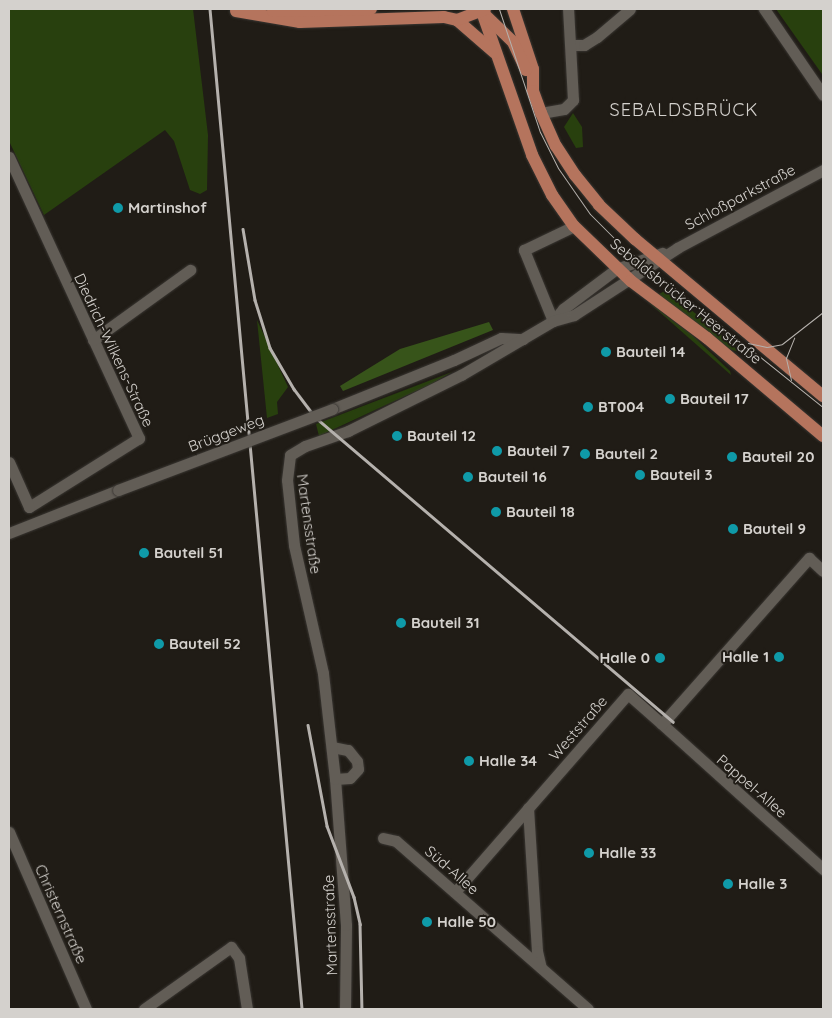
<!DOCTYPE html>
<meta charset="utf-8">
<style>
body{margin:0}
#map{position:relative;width:832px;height:1018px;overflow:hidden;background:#201c16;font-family:Quicksand,sans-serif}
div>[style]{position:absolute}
.green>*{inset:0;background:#28400e}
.forest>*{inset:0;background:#37541a}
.roads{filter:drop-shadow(0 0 1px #3a3733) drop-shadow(0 0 1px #3a3733)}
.minor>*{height:11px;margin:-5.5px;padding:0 5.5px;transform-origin:5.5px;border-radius:5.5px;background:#625d56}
.major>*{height:12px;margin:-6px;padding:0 6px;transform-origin:6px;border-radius:6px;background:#b5745d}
.tram>*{height:1px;margin:-0.5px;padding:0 0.5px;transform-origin:0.5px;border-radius:0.5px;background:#b5b1ad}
.rail>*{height:2.5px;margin:-1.25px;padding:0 1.25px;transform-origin:1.25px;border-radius:1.25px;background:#b5b1ad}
.bridges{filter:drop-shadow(0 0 1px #3a3733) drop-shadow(0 0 1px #3a3733)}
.minor-bridge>*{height:11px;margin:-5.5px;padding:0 5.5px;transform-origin:5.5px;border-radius:5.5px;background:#625d56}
.dots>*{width:14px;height:14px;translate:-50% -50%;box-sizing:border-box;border:2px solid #201c16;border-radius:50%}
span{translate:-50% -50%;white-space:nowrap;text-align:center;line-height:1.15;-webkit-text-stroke:4px #201c16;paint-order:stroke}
.street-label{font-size:15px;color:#d4d1cd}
.poi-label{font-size:15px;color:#d4d1cd;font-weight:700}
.left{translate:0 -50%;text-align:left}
.right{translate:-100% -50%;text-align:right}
.quarter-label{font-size:18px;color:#d4d1cd;letter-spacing:1px}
.frame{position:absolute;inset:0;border:10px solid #d4d1cd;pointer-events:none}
</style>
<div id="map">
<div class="green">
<i style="clip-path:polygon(9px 9px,193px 9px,208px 135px,207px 190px,200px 194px,190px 190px,174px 141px,165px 130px,44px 215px,9px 141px)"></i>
<i style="clip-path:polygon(776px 9px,823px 9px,823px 76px,822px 74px)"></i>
<i style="clip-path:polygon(573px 113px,582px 127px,583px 147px,576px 148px,564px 127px)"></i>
<i style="clip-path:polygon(666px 290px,720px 333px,739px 352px,726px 348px,656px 296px)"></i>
<i style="clip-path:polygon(647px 301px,692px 335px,730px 371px,731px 375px)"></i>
<i style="clip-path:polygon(257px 320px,288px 387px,277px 402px,278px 414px,267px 418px)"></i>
<i style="clip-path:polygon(452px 372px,431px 384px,319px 436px,316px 424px)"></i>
</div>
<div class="forest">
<i style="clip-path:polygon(489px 322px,493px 330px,343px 391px,340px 386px,400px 349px)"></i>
</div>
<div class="roads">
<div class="minor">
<i style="left:764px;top:9px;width:104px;rotate:55.5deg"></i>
<i style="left:571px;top:45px;width:13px"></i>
<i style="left:584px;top:45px;width:15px;rotate:-32deg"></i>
<i style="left:597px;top:37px;width:43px;rotate:-40.3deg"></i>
<i style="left:541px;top:113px;width:23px;rotate:-10deg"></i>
<i style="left:564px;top:109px;width:13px;rotate:-45deg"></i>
<i style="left:573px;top:100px;width:91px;rotate:-93.1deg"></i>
<i style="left:9px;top:157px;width:310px;rotate:65.2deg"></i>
<i style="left:139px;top:438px;width:130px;rotate:147.9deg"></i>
<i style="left:29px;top:507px;width:49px;rotate:-114deg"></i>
<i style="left:553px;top:321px;width:16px;rotate:-50deg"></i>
<i style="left:563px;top:309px;width:66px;rotate:-37deg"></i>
<i style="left:616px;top:269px;width:49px;rotate:-19.2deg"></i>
<i style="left:553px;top:321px;width:77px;rotate:-112.2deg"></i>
<i style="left:524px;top:250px;width:55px;rotate:-25.6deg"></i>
<i style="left:93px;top:340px;width:120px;rotate:-35.8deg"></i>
<i style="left:332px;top:409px;width:131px;rotate:-21.9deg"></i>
<i style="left:454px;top:360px;width:52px;rotate:-25.1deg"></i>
<i style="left:501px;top:338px;width:22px;rotate:3deg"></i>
<i style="left:9px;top:533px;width:117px;rotate:-21.5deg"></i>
<i style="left:662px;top:724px;width:217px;rotate:42deg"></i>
<i style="left:332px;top:747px;width:16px;rotate:11deg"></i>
<i style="left:348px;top:750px;width:14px;rotate:51deg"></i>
<i style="left:357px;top:761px;width:8px;rotate:83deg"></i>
<i style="left:358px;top:769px;width:12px;rotate:132deg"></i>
<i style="left:350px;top:778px;width:15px;rotate:176deg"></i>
<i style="left:528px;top:808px;width:143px;rotate:86.4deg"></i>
<i style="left:537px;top:951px;width:17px;rotate:77deg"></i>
<i style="left:9px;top:832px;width:193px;rotate:66.5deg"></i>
<i style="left:383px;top:838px;width:13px;rotate:13deg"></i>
<i style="left:396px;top:841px;width:255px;rotate:41.2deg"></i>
<i style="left:455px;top:892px;width:263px;rotate:-48.9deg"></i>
<i style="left:628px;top:694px;width:45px;rotate:41.4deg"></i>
<i style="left:662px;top:724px;width:222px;rotate:-48.5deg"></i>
<i style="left:809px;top:558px;width:19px;rotate:43deg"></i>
<i style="left:144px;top:1009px;width:107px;rotate:-35.5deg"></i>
<i style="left:231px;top:947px;width:14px;rotate:54deg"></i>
<i style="left:239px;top:958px;width:52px;rotate:81.1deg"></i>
<i style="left:345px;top:1009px;width:84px;rotate:-89.3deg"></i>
<i style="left:346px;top:925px;width:146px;rotate:-94.3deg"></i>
<i style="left:335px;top:779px;width:107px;rotate:-96.5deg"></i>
<i style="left:323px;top:673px;width:131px;rotate:-102.8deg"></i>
<i style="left:294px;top:545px;width:65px;rotate:-96.1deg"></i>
<i style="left:287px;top:480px;width:25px;rotate:-83deg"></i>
<i style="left:290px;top:455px;width:17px;rotate:-31deg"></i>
<i style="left:305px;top:446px;width:46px;rotate:-19.2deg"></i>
<i style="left:348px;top:431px;width:126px;rotate:-26.4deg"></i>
<i style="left:461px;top:375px;width:107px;rotate:-30.4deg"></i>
<i style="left:553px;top:321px;width:22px;rotate:-16deg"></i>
<i style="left:574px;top:315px;width:123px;rotate:-33deg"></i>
<i style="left:677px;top:248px;width:166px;rotate:-28.1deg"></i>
</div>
<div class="major">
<i style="left:481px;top:9px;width:155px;rotate:70.7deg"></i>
<i style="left:532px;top:155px;width:45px;rotate:63.4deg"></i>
<i style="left:552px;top:195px;width:38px;rotate:55deg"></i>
<i style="left:574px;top:226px;width:79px;rotate:44deg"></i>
<i style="left:631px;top:281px;width:95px;rotate:36.9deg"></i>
<i style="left:707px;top:338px;width:152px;rotate:40.2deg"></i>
<i style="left:513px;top:9px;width:63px;rotate:71.6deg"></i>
<i style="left:533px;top:69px;width:22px;rotate:90deg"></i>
<i style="left:533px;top:91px;width:23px;rotate:70deg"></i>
<i style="left:541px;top:113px;width:36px;rotate:66deg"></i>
<i style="left:556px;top:146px;width:35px;rotate:57deg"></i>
<i style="left:575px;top:175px;width:38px;rotate:51deg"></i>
<i style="left:599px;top:205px;width:50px;rotate:43.4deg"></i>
<i style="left:635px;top:239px;width:245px;rotate:39.9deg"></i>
<i style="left:236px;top:11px;width:65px;rotate:9.8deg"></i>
<i style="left:300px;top:22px;width:144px;rotate:-2deg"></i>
<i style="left:444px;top:17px;width:13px;rotate:13deg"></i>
<i style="left:457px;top:20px;width:50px;rotate:41deg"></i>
<i style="left:273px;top:11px;width:98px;rotate:-1.2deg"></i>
<i style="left:483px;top:13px;width:42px;rotate:44deg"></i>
<i style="left:513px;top:42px;width:31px;rotate:65deg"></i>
<i style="left:457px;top:20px;width:30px;rotate:-21deg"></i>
</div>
</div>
<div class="tram">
<i style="left:499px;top:9px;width:130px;rotate:71.6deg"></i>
<i style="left:540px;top:132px;width:40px;rotate:63.4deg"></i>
<i style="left:558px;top:168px;width:56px;rotate:55.2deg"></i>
<i style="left:590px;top:214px;width:47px;rotate:45deg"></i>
<i style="left:623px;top:247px;width:256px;rotate:38.7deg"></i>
<i style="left:748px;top:343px;width:19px;rotate:12deg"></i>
<i style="left:767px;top:347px;width:15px;rotate:-11deg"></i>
<i style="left:782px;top:344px;width:52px;rotate:-38deg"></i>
<i style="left:791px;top:380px;width:23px;rotate:-103deg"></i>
<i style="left:786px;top:358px;width:22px;rotate:-68deg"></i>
</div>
<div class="rail">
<i style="left:210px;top:9px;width:1004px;rotate:84.74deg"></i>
<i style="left:243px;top:229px;width:72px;rotate:80.4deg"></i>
<i style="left:255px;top:300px;width:50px;rotate:72.6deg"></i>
<i style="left:270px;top:348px;width:48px;rotate:59.7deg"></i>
<i style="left:294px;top:389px;width:35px;rotate:53deg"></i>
<i style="left:315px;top:417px;width:470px;rotate:40.4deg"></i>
<i style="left:308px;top:725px;width:103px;rotate:79.3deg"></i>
<i style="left:327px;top:826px;width:76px;rotate:69.2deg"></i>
<i style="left:354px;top:897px;width:28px;rotate:77deg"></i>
<i style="left:360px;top:924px;width:85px;rotate:88.7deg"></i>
</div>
<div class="bridges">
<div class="minor-bridge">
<i style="left:118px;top:490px;width:229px;rotate:-20.7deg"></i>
</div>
</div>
<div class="dots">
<i style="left:118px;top:208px;background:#0f9aa8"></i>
<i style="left:606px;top:352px;background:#0f9aa8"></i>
<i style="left:670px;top:399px;background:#0f9aa8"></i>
<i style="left:588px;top:407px;background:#0f9aa8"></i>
<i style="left:397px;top:436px;background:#0f9aa8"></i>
<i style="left:497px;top:451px;background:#0f9aa8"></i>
<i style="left:585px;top:454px;background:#0f9aa8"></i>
<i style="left:732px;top:457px;background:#0f9aa8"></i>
<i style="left:640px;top:475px;background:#0f9aa8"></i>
<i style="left:468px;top:477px;background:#0f9aa8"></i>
<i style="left:496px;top:512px;background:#0f9aa8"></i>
<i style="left:733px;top:529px;background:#0f9aa8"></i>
<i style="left:144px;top:553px;background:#0f9aa8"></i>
<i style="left:401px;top:623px;background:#0f9aa8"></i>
<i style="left:159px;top:644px;background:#0f9aa8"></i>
<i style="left:779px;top:657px;background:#0f9aa8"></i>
<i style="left:660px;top:658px;background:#0f9aa8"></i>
<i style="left:469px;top:761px;background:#0f9aa8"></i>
<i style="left:589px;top:853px;background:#0f9aa8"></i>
<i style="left:728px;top:884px;background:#0f9aa8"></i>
<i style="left:427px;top:922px;background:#0f9aa8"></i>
</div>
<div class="street-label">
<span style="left:740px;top:197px;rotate:-28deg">Schloßparkstraße</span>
<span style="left:686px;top:301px;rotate:39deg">Sebaldsbrücker Heerstraße</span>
<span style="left:114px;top:350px;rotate:65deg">Diedrich-Wilkens-Straße</span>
<span style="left:226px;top:433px;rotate:-21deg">Brüggeweg</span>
<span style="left:309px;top:524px;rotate:82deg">Martensstraße</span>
<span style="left:578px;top:728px;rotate:-49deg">Weststraße</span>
<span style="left:752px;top:786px;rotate:41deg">Pappel-Allee</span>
<span style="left:452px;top:870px;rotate:41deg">Süd-Allee</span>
<span style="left:61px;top:914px;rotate:66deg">Christernstraße</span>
<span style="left:330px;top:925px;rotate:-92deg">Martensstraße</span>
</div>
<div class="poi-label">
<span class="left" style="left:128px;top:208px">Martinshof</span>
<span class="left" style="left:616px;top:352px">Bauteil 14</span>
<span class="left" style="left:680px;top:399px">Bauteil 17</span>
<span class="left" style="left:598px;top:407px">BT004</span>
<span class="left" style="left:407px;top:436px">Bauteil 12</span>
<span class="left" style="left:507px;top:451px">Bauteil 7</span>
<span class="left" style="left:595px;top:454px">Bauteil 2</span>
<span class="left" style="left:742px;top:457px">Bauteil 20</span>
<span class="left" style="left:650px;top:475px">Bauteil 3</span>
<span class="left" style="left:478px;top:477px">Bauteil 16</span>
<span class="left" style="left:506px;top:512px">Bauteil 18</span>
<span class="left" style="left:743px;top:529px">Bauteil 9</span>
<span class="left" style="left:154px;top:553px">Bauteil 51</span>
<span class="left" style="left:411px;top:623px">Bauteil 31</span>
<span class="left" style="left:169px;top:644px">Bauteil 52</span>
<span class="right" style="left:769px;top:657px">Halle 1</span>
<span class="right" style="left:650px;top:658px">Halle 0</span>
<span class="left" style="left:479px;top:761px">Halle 34</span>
<span class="left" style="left:599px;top:853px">Halle 33</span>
<span class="left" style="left:738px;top:884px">Halle 3</span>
<span class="left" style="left:437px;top:922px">Halle 50</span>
</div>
<div class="quarter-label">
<span style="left:684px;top:110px">SEBALDSBRÜCK</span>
</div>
<div class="frame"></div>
</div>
